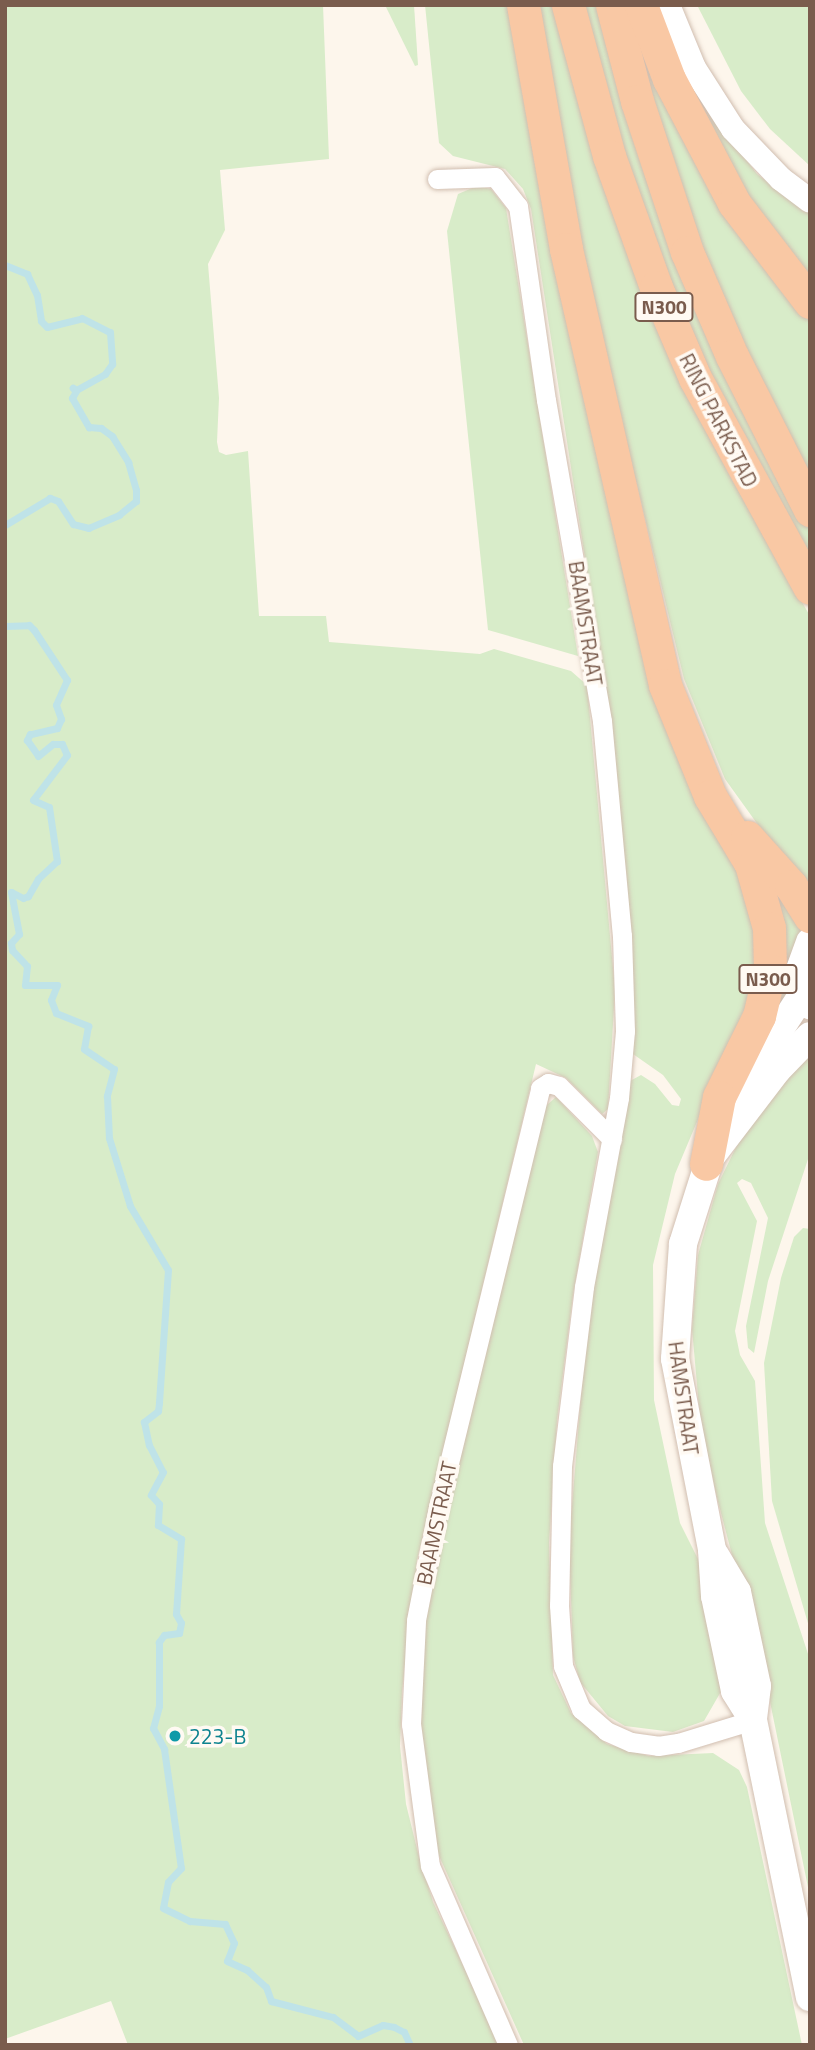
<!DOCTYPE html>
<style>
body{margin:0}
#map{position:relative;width:815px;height:2050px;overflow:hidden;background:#fdf6ec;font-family:"Titillium Web",sans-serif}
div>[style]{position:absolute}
.green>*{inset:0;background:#d8ecc9}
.stream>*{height:7px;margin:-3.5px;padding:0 3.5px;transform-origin:3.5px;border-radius:3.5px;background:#bfe3e8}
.roads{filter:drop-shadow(0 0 2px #d1beb0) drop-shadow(0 0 2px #d1beb0)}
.minor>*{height:19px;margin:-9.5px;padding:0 9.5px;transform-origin:9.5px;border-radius:9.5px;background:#fff}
.tertiary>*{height:24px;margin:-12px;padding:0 12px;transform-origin:12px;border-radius:12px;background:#fff}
.secondary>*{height:28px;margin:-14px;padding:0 14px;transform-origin:14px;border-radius:14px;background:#fff}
.trunk>*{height:33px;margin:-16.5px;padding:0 16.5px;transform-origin:16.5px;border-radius:16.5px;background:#f9c8a4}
.dots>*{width:19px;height:19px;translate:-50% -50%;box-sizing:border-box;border:4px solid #fffaf3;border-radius:50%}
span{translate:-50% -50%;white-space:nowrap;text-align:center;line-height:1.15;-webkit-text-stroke:7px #fffaf3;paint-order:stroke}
.shield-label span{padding:2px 5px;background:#fffaf3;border:2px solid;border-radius:5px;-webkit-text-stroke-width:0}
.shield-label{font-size:19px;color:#7a5c4d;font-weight:700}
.street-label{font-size:21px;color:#7a5c4d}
.culture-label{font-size:21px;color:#0d838f}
.left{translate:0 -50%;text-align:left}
.frame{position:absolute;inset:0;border:7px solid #7a5c4d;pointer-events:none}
</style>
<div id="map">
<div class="green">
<i style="clip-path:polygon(5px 5px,323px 5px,329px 159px,220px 170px,225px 230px,208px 264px,219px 398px,217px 442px,219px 452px,226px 455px,248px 451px,259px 616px,326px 616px,329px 642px,480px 654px,494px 649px,571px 671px,587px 685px,615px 990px,608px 1109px,602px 1114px,566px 1078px,536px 1064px,417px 1560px,402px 1691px,400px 1746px,406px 1804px,418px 1853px,433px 1902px,501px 2045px,128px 2045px,111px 2001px,5px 2039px)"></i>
<i style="clip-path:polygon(385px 5px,414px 5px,418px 65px,415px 66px)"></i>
<i style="clip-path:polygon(425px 5px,519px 5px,625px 547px,740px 860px,763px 965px,675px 1174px,653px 1265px,654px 1400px,680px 1523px,703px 1569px,723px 1688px,704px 1721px,673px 1732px,625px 1726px,608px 1716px,580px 1682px,573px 1656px,569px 1543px,587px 1322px,630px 1081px,641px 1075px,655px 1084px,672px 1105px,679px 1106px,681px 1099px,663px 1075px,633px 1054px,632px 959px,610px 720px,531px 209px,523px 189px,505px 169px,453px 156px,439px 143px)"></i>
<i style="clip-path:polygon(530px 5px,556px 5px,727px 471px,810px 616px,810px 897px,725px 779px,684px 679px,603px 345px)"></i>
<i style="clip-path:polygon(583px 5px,601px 5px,745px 416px,810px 530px,810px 570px,684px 324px,614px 130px)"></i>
<i style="clip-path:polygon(634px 5px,810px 309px,810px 484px,743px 352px,672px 179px,640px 66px)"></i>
<i style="clip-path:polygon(697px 5px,810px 5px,810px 166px,770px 129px,741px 91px)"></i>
<i style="clip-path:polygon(694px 92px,757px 174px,810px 214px,810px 288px,737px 198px)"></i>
<i style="clip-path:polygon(477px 186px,491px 189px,506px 208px,578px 656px,488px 630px,447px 231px,458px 194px)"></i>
<i style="clip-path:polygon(767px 882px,800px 924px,800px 934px,790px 993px,765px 1023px)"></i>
<i style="clip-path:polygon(810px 1048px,810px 1153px,768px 1281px,754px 1353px,748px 1348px,746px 1326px,768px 1218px,751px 1183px,742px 1179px,737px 1183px,757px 1221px,735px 1331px,740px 1355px,755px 1381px,765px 1523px,810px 1660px,810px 1897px,768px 1692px,716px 1494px,700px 1418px,692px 1329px,698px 1255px,718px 1184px,744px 1131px)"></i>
<i style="clip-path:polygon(556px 1097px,592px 1136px,598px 1152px,573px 1295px,557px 1420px,549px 1543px,553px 1675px,571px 1713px,607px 1744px,649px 1756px,713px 1753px,739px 1770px,747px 1787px,802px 2045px,524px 2045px,436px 1849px,425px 1802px,418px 1695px,429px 1577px,540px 1111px)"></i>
<i style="clip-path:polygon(803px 1228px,810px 1229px,810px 1630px,772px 1501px,764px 1363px,781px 1278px,794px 1237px)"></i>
</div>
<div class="stream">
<i style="left:5px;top:265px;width:24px;rotate:22deg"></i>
<i style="left:27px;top:274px;width:23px;rotate:65deg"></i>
<i style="left:37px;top:295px;width:26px;rotate:81deg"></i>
<i style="left:41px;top:321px;width:8px;rotate:45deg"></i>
<i style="left:47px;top:327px;width:36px;rotate:-14deg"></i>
<i style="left:82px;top:318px;width:31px;rotate:27deg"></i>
<i style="left:110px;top:332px;width:32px;rotate:86deg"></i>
<i style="left:112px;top:364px;width:12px;rotate:125deg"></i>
<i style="left:105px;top:374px;width:33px;rotate:151deg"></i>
<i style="left:76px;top:390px;width:4px;rotate:-146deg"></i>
<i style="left:73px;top:388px;width:4px;rotate:45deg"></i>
<i style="left:76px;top:391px;width:8px;rotate:120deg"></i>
<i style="left:72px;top:398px;width:34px;rotate:60deg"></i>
<i style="left:89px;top:427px;width:12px;rotate:5deg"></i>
<i style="left:101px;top:428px;width:14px;rotate:36deg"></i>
<i style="left:112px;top:436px;width:31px;rotate:58deg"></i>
<i style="left:128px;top:462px;width:29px;rotate:74deg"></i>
<i style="left:136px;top:490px;width:11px;rotate:90deg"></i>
<i style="left:136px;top:501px;width:22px;rotate:141deg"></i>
<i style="left:119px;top:515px;width:33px;rotate:157deg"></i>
<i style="left:89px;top:528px;width:16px;rotate:-166deg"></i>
<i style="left:73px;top:524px;width:27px;rotate:-123deg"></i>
<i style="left:58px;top:501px;width:9px;rotate:-159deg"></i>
<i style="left:50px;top:498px;width:52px;rotate:149deg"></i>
<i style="left:5px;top:626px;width:24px;rotate:-2deg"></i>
<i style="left:29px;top:625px;width:7px;rotate:45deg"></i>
<i style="left:34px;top:630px;width:60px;rotate:56.6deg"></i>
<i style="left:67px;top:680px;width:27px;rotate:114deg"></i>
<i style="left:56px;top:705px;width:15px;rotate:70deg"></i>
<i style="left:61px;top:719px;width:10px;rotate:114deg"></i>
<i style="left:57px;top:728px;width:28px;rotate:167deg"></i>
<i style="left:30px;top:734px;width:7px;rotate:117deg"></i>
<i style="left:27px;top:740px;width:19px;rotate:55deg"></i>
<i style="left:38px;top:756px;width:19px;rotate:-39deg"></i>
<i style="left:53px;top:744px;width:9px"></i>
<i style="left:62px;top:744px;width:12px;rotate:66deg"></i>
<i style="left:67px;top:755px;width:56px;rotate:127.1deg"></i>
<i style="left:33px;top:800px;width:17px;rotate:24deg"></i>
<i style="left:49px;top:807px;width:55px;rotate:81.6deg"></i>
<i style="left:57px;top:861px;width:26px;rotate:137deg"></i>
<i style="left:38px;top:879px;width:20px;rotate:120deg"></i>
<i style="left:28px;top:896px;width:5px;rotate:158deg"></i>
<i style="left:23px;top:898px;width:13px;rotate:-153deg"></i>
<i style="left:11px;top:892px;width:43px;rotate:79.2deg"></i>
<i style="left:19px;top:934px;width:12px;rotate:132deg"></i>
<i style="left:11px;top:943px;width:7px;rotate:82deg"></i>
<i style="left:12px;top:950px;width:22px;rotate:47deg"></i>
<i style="left:27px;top:966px;width:19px;rotate:96deg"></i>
<i style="left:25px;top:985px;width:32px"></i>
<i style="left:57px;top:985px;width:16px;rotate:112deg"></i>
<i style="left:51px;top:1000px;width:14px;rotate:69deg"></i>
<i style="left:56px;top:1013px;width:35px;rotate:22deg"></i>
<i style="left:88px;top:1026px;width:23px;rotate:100deg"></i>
<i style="left:84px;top:1049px;width:36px;rotate:34deg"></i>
<i style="left:114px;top:1069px;width:28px;rotate:105deg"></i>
<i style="left:107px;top:1096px;width:42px;rotate:87.3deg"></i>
<i style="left:109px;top:1138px;width:71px;rotate:72.8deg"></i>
<i style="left:130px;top:1206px;width:74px;rotate:59.3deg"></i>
<i style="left:168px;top:1270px;width:133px;rotate:93.9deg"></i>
<i style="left:159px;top:1403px;width:8px;rotate:97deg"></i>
<i style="left:158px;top:1411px;width:18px;rotate:142deg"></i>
<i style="left:144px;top:1422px;width:24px;rotate:78deg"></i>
<i style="left:149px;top:1445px;width:30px;rotate:63deg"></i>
<i style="left:163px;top:1472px;width:26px;rotate:118deg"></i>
<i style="left:151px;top:1495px;width:12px;rotate:48deg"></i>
<i style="left:159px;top:1504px;width:21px;rotate:93deg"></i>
<i style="left:158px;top:1525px;width:27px;rotate:31deg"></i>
<i style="left:181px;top:1539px;width:75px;rotate:93.8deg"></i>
<i style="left:176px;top:1614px;width:10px;rotate:61deg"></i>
<i style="left:181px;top:1623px;width:10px;rotate:101deg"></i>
<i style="left:179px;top:1633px;width:15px;rotate:172deg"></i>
<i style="left:164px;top:1635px;width:9px;rotate:126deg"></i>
<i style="left:159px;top:1642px;width:64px;rotate:90deg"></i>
<i style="left:159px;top:1706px;width:23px;rotate:105deg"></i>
<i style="left:153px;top:1728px;width:24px;rotate:62deg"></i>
<i style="left:164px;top:1749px;width:120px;rotate:81.9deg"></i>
<i style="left:181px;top:1868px;width:19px;rotate:133deg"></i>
<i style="left:168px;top:1882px;width:26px;rotate:101deg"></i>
<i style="left:163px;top:1908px;width:30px;rotate:26deg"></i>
<i style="left:190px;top:1921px;width:35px;rotate:5deg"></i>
<i style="left:225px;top:1924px;width:21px;rotate:65deg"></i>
<i style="left:234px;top:1943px;width:19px;rotate:111deg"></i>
<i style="left:227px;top:1961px;width:22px;rotate:24deg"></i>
<i style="left:247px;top:1970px;width:25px;rotate:42deg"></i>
<i style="left:266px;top:1987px;width:15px;rotate:70deg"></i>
<i style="left:271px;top:2001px;width:64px;rotate:14.5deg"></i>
<i style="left:333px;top:2017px;width:31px;rotate:37deg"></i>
<i style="left:358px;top:2036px;width:27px;rotate:-24deg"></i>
<i style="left:383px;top:2025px;width:11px;rotate:10deg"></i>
<i style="left:394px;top:2027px;width:11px;rotate:27deg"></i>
<i style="left:404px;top:2032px;width:14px;rotate:65deg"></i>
</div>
<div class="roads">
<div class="minor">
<i style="left:437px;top:179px;width:58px;rotate:-2deg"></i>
<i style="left:495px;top:177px;width:37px;rotate:52deg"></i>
<i style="left:518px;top:206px;width:196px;rotate:81.8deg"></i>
<i style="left:546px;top:400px;width:326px;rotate:80.1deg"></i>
<i style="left:602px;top:721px;width:216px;rotate:84.7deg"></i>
<i style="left:622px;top:936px;width:95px;rotate:88.2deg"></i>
<i style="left:625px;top:1031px;width:67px;rotate:95.1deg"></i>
<i style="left:619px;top:1098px;width:192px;rotate:100.5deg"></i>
<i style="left:584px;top:1287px;width:180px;rotate:97deg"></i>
<i style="left:562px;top:1466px;width:139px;rotate:91.2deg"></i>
<i style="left:559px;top:1605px;width:61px;rotate:86.2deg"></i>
<i style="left:563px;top:1666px;width:47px;rotate:67.3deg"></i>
<i style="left:581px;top:1709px;width:33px;rotate:41deg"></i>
<i style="left:606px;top:1731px;width:27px;rotate:24deg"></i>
<i style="left:631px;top:1742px;width:27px;rotate:8deg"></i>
<i style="left:658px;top:1746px;width:20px;rotate:-9deg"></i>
<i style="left:678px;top:1743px;width:78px;rotate:-17deg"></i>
<i style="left:508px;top:2045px;width:195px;rotate:-113.5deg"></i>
<i style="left:430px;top:1866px;width:143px;rotate:-97.6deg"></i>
<i style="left:411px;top:1724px;width:104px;rotate:-87.2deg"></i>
<i style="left:416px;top:1620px;width:114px;rotate:-78.9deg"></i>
<i style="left:438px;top:1508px;width:432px;rotate:-76.3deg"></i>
<i style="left:540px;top:1088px;width:9px;rotate:-32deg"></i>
<i style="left:548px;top:1083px;width:11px;rotate:15deg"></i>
<i style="left:559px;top:1086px;width:75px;rotate:45deg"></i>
</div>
<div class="tertiary">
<i style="left:668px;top:5px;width:68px;rotate:67.6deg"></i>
<i style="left:694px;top:68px;width:72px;rotate:57.4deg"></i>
<i style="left:733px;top:129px;width:69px;rotate:46.2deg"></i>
<i style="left:781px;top:179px;width:36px;rotate:37deg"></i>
</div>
<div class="secondary">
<i style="left:810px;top:942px;width:30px;rotate:110deg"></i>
<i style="left:800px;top:970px;width:37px;rotate:74deg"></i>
<i style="left:734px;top:1099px;width:126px;rotate:-56.7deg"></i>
<i style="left:714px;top:1146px;width:103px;rotate:107.6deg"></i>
<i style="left:683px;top:1244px;width:115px;rotate:94deg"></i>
<i style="left:675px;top:1359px;width:195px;rotate:79deg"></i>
<i style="left:712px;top:1550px;width:46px;rotate:86.3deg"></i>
<i style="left:715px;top:1596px;width:97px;rotate:78.1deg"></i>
<i style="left:735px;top:1691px;width:34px;rotate:58deg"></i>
<i style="left:709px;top:1159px;width:112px;rotate:-52.6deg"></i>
<i style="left:777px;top:1070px;width:47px;rotate:-45.9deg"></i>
<i style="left:715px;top:1555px;width:43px;rotate:59.3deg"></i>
<i style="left:737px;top:1592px;width:96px;rotate:78deg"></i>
<i style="left:757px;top:1686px;width:34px;rotate:97deg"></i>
<i style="left:753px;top:1720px;width:283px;rotate:78.4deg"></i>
</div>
<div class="trunk">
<i style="left:523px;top:5px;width:248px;rotate:80deg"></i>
<i style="left:566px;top:249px;width:447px;rotate:77.2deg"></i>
<i style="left:665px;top:685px;width:120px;rotate:67.9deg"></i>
<i style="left:710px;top:796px;width:79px;rotate:58.9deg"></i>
<i style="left:751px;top:864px;width:66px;rotate:74.3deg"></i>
<i style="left:769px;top:928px;width:42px;rotate:88.6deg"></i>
<i style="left:770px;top:970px;width:47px;rotate:103.4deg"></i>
<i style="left:759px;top:1016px;width:90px;rotate:116.3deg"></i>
<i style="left:719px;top:1097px;width:68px;rotate:101deg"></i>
<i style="left:568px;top:5px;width:156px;rotate:74.8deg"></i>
<i style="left:609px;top:156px;width:139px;rotate:70.3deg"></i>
<i style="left:656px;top:287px;width:99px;rotate:66.8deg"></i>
<i style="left:695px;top:378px;width:239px;rotate:61.3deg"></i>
<i style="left:612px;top:5px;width:99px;rotate:75.4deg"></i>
<i style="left:637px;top:101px;width:159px;rotate:71.7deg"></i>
<i style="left:687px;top:252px;width:113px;rotate:66.6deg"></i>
<i style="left:732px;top:356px;width:173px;rotate:63.1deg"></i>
<i style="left:641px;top:5px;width:79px;rotate:69.3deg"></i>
<i style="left:669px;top:79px;width:140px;rotate:62.3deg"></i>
<i style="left:734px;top:203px;width:125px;rotate:52.5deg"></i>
<i style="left:747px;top:837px;width:66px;rotate:48.1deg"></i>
<i style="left:791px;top:886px;width:36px;rotate:58deg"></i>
</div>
</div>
<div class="dots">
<i style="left:175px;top:1736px;background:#0f9aa8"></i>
</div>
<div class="shield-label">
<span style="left:664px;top:307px">N300</span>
<span style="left:768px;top:979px">N300</span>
</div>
<div class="street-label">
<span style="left:719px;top:420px;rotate:63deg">RING PARKSTAD</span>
<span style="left:586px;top:623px;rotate:81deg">BAAMSTRAAT</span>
<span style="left:684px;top:1398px;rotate:82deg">HAMSTRAAT</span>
<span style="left:436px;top:1523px;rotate:-78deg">BAAMSTRAAT</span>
</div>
<div class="culture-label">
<span class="left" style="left:189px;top:1736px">223-B</span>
</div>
<div class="frame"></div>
</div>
